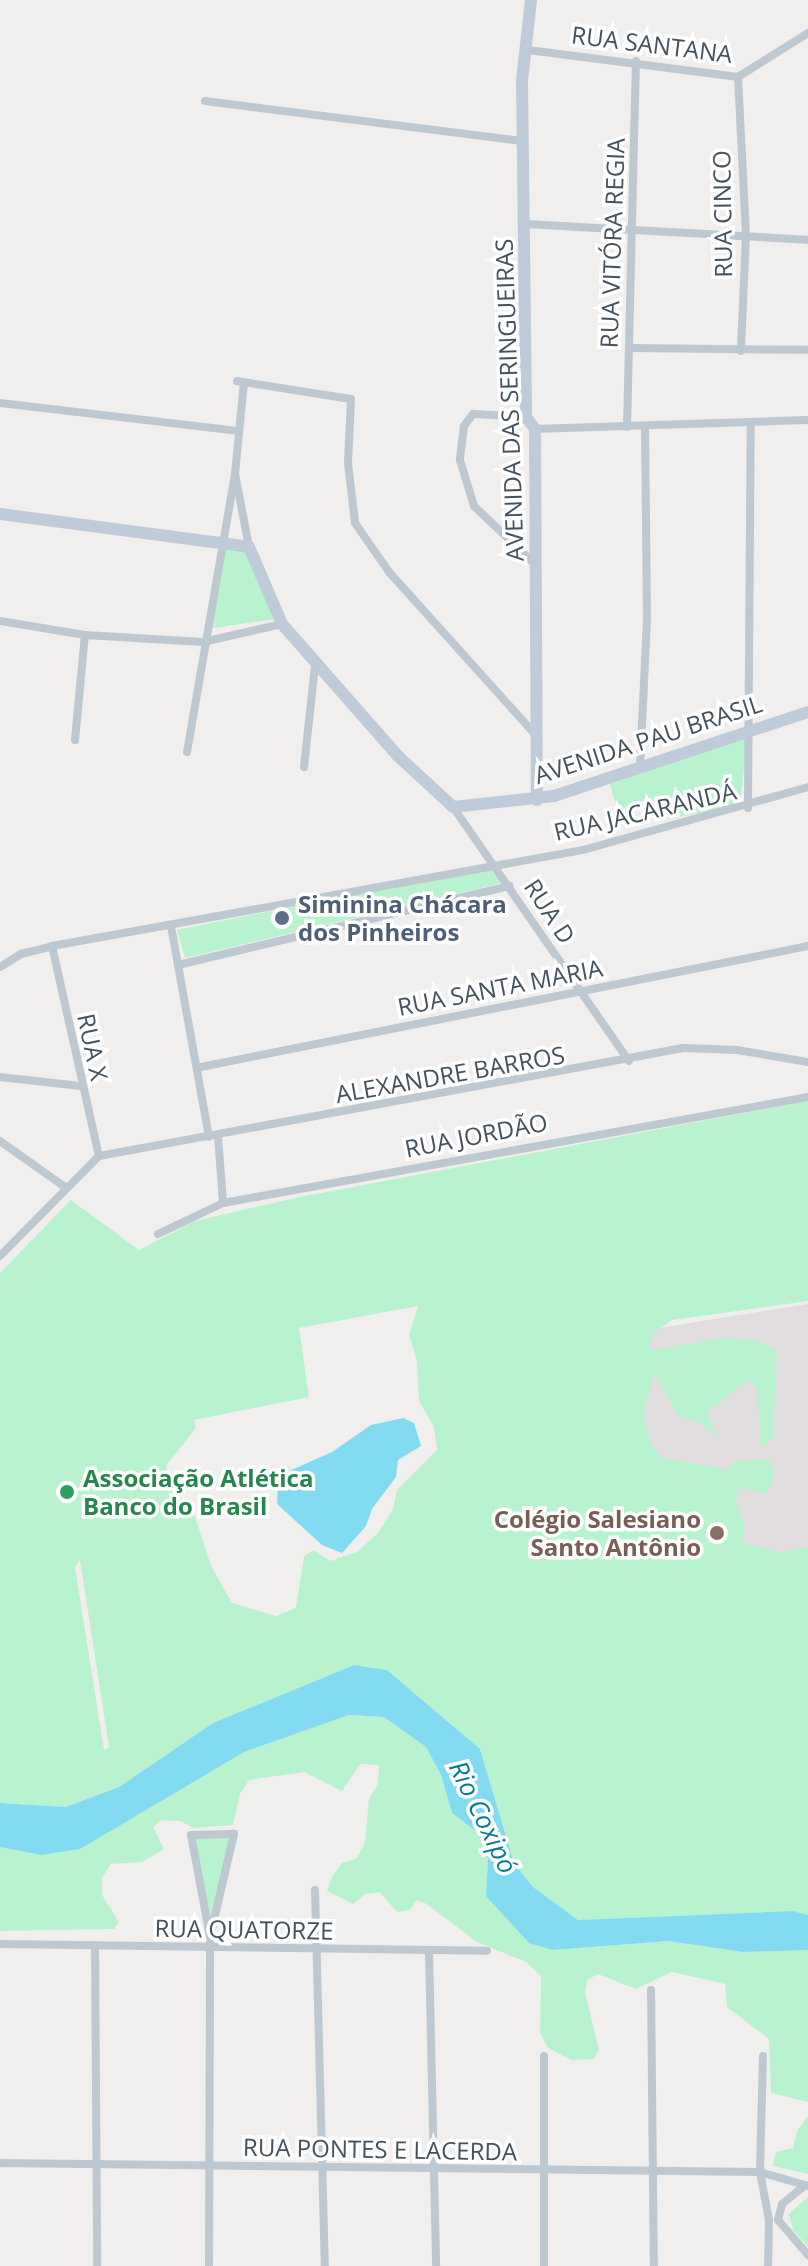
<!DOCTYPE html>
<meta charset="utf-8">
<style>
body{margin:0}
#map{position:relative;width:808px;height:2266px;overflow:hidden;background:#f1eeee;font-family:"Open Sans",sans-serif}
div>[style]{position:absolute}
.education>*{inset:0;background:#e2dee0}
.green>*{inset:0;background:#b9f2ce}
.water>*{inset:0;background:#83dbf1}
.street>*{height:8px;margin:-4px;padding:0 4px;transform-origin:4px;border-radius:4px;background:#bdc8d1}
.secondary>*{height:12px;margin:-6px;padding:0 6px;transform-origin:6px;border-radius:6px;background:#bfcbd8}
.dots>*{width:22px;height:22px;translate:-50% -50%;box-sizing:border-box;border:4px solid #fff;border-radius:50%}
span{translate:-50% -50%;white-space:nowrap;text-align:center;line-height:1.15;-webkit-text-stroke:7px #fff;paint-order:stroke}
.street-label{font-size:24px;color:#45515c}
.service-label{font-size:24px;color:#4e5e75;font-weight:700}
.left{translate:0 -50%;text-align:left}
.leisure-label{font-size:24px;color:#27864d;font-weight:700}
.education-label{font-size:24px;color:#785e54;font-weight:700}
.right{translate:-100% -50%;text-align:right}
.water-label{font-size:26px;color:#057b99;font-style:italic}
</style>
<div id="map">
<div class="education">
<i style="clip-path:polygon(808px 1304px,808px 1915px,640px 1813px,641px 1331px)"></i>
</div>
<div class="green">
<i style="clip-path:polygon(224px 545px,247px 549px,276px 619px,213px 628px)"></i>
<i style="clip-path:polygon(747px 738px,740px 805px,664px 820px,659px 798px,617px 810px,610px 784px)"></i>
<i style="clip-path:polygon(488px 867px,502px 883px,185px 958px,177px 930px)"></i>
<i style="clip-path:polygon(evenodd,808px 1101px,808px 1301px,672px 1320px,651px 1335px,650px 1350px,725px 1338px,754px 1340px,777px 1350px,773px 1438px,761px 1449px,757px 1390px,749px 1380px,707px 1412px,717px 1437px,698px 1422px,678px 1416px,654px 1373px,644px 1413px,649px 1440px,662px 1458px,726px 1469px,736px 1461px,770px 1459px,775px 1474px,767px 1494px,739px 1488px,736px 1502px,744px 1523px,743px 1543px,780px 1552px,808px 1548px,808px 1915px,793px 1911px,578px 1920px,533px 1887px,514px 1863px,480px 1749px,387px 1670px,354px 1665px,213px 1723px,119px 1787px,66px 1807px,0 1803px,0 1273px,71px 1200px,139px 1250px,195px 1221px,300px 1197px,808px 1101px,418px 1306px,409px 1335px,417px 1361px,419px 1401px,434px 1427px,437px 1450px,397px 1490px,393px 1509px,378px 1533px,357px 1552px,330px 1561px,314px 1550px,304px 1556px,296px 1608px,276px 1616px,232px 1603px,211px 1566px,193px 1510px,170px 1490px,166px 1466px,196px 1428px,194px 1420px,309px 1397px,299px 1328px,418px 1306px,808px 1101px,80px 1560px,109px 1747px,104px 1750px,75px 1567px,80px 1560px)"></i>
<i style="clip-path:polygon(349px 1715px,384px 1717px,426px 1747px,441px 1775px,452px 1813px,477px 1832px,488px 1859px,486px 1896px,553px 1950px,668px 1941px,743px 1952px,808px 1950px,808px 2102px,771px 2093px,769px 2039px,727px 2007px,725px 1984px,672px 1972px,636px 1989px,598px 1974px,587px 1980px,585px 1992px,599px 2050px,594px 2059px,571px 2060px,548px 2048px,540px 2033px,541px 1976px,526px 1962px,477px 1942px,425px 1903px,416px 1900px,410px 1910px,397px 1912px,380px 1892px,365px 1894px,353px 1904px,327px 1891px,333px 1875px,342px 1863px,356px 1859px,365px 1843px,369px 1799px,378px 1784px,379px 1765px,360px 1764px,342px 1791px,304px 1772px,249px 1780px,240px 1794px,233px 1825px,193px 1828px,181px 1821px,162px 1820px,153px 1827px,164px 1849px,142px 1862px,111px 1864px,102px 1878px,102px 1895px,119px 1922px,114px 1929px,0 1931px,0 1847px,41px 1855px,244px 1752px)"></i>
<i style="clip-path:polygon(232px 1836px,210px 1927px,193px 1837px)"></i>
<i style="clip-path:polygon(808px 2116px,808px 2174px,773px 2166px,776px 2152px,793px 2148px,797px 2131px)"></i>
<i style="clip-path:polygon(808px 2197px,808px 2247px,793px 2230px,789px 2214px)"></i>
</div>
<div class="water">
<i style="clip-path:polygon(403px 1418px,414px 1423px,421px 1446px,398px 1460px,396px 1477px,372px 1509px,366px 1526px,342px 1553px,322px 1545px,277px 1504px,278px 1486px,289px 1471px,332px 1452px,371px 1425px)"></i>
<i style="clip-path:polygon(354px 1665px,387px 1670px,480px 1749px,514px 1863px,533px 1887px,578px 1920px,793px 1911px,808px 1915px,808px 1950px,743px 1952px,668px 1941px,553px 1950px,529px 1943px,486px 1896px,488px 1859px,477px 1832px,452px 1813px,441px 1775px,426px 1747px,384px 1717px,349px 1715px,244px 1752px,80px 1849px,41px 1855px,0 1847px,0 1803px,66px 1807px,119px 1787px,213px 1723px)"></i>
</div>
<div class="street">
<i style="left:528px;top:50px;width:212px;rotate:7.3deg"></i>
<i style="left:738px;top:77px;width:83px;rotate:-32.2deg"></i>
<i style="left:738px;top:77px;width:158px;rotate:87.1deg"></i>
<i style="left:746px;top:235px;width:116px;rotate:92.5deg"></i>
<i style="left:205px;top:101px;width:321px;rotate:7.2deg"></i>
<i style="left:525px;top:224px;width:283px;rotate:3.2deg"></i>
<i style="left:630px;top:348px;width:178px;rotate:0.6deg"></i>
<i style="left:237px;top:381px;width:115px;rotate:9deg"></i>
<i style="left:351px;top:399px;width:64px;rotate:92.7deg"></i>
<i style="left:348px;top:463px;width:60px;rotate:83.3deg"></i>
<i style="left:355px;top:523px;width:60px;rotate:55.2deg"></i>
<i style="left:389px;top:572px;width:219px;rotate:48deg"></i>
<i style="left:244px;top:382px;width:92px;rotate:95.6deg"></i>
<i style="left:235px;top:474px;width:74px;rotate:79.1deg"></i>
<i style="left:0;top:403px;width:239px;rotate:6.7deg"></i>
<i style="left:526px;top:417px;width:53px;rotate:-176.8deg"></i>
<i style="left:473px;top:414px;width:15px;rotate:127deg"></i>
<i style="left:464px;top:426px;width:34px;rotate:97deg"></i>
<i style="left:460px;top:460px;width:48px;rotate:73.1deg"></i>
<i style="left:474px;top:506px;width:86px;rotate:43.6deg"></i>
<i style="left:627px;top:427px;width:366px;rotate:-88.6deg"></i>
<i style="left:535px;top:429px;width:273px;rotate:-1.9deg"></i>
<i style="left:0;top:621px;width:86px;rotate:9.4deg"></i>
<i style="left:85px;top:635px;width:118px;rotate:3.4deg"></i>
<i style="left:203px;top:642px;width:81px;rotate:-12.8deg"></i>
<i style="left:75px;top:740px;width:105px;rotate:-84.6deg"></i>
<i style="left:187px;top:752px;width:282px;rotate:-80.2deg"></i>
<i style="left:304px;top:767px;width:102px;rotate:-83.8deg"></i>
<i style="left:640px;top:767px;width:149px;rotate:-87.3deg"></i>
<i style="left:647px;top:618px;width:191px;rotate:-90.6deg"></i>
<i style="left:453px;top:807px;width:309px;rotate:55.3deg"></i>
<i style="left:748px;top:808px;width:385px;rotate:-89.6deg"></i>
<i style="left:171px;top:926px;width:214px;rotate:79.8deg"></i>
<i style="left:52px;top:946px;width:215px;rotate:77.4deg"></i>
<i style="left:178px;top:965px;width:341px;rotate:-13.4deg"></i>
<i style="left:0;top:967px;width:25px;rotate:-32deg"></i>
<i style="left:21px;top:954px;width:32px;rotate:-14deg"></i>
<i style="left:52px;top:946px;width:540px;rotate:-10.25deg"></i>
<i style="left:583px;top:850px;width:234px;rotate:-15.6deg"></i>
<i style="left:201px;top:1067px;width:619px;rotate:-11.27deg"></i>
<i style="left:0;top:1077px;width:81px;rotate:6.4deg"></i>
<i style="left:218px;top:1136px;width:67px;rotate:85.7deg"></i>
<i style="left:0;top:1141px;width:80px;rotate:35.3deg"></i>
<i style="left:158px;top:1234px;width:72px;rotate:-25.5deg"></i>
<i style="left:223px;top:1203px;width:595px;rotate:-10.27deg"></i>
<i style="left:0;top:1256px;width:141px;rotate:-45.3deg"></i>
<i style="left:99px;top:1156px;width:594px;rotate:-10.48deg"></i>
<i style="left:683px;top:1048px;width:54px;rotate:2.1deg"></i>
<i style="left:737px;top:1050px;width:72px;rotate:9.6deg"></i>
<i style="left:315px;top:1890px;width:376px;rotate:88.5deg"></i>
<i style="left:0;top:1944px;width:487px;rotate:0.8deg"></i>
<i style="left:95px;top:1945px;width:321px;rotate:89.6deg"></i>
<i style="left:429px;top:1951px;width:315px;rotate:88.7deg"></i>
<i style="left:651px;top:1990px;width:276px;rotate:89.4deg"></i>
<i style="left:544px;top:2056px;width:210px;rotate:90deg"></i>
<i style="left:763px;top:2056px;width:116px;rotate:91.5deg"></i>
<i style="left:760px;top:2172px;width:49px;rotate:79.4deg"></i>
<i style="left:769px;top:2220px;width:46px;rotate:91.2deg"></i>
<i style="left:0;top:2163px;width:760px;rotate:0.68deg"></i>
<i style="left:760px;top:2172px;width:50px;rotate:16.3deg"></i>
<i style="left:778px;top:2220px;width:46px;rotate:49.4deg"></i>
<i style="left:778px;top:2220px;width:16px;rotate:-76deg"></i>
<i style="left:782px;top:2204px;width:28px;rotate:-39deg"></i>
<i style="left:209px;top:2266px;width:329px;rotate:-89.8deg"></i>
<i style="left:210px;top:1937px;width:106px;rotate:-76.9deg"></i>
<i style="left:234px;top:1834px;width:43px;rotate:178.7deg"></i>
<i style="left:191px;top:1835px;width:104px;rotate:79.4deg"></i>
</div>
<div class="secondary">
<i style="left:531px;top:0;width:81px;rotate:96.4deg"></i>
<i style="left:522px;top:80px;width:337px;rotate:89.3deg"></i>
<i style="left:526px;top:417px;width:15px;rotate:53deg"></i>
<i style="left:535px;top:429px;width:371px;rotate:89.7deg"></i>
<i style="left:0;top:514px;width:251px;rotate:7.5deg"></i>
<i style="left:249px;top:547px;width:84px;rotate:66.8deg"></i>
<i style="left:282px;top:624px;width:176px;rotate:48.7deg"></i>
<i style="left:398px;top:756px;width:75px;rotate:42.8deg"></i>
<i style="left:453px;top:807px;width:102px;rotate:-6.2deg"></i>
<i style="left:554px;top:796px;width:268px;rotate:-18.3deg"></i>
</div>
<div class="dots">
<i style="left:282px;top:918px;background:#5c6f8a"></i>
<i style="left:67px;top:1492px;background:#2e9e5b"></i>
<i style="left:717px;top:1533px;background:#8d6e63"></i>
</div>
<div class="street-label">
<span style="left:652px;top:44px;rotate:7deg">RUA SANTANA</span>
<span style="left:722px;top:214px;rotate:-91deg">RUA CINCO</span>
<span style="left:612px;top:243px;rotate:-88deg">RUA VITÓRA REGIA</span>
<span style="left:509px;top:400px;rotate:-92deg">AVENIDA DAS SERINGUEIRAS</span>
<span style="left:648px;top:739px;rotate:-18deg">AVENIDA PAU BRASIL</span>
<span style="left:645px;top:811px;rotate:-13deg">RUA JACARANDÁ</span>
<span style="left:550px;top:911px;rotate:57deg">RUA D</span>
<span style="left:500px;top:987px;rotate:-11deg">RUA SANTA MARIA</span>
<span style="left:93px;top:1047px;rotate:78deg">RUA X</span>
<span style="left:450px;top:1074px;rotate:-10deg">ALEXANDRE BARROS</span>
<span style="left:476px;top:1135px;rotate:-11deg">RUA JORDÃO</span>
<span style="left:244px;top:1929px;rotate:1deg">RUA QUATORZE</span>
<span style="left:380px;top:2149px;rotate:1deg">RUA PONTES E LACERDA</span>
</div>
<div class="service-label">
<span class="left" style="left:298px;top:918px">Siminina Chácara<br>dos Pinheiros</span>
</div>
<div class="leisure-label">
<span class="left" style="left:83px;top:1492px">Associação Atlética<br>Banco do Brasil</span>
</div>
<div class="education-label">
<span class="right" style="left:701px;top:1533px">Colégio Salesiano<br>Santo Antônio</span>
</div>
<div class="water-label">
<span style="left:483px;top:1817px;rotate:64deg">Rio Coxipó</span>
</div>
</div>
